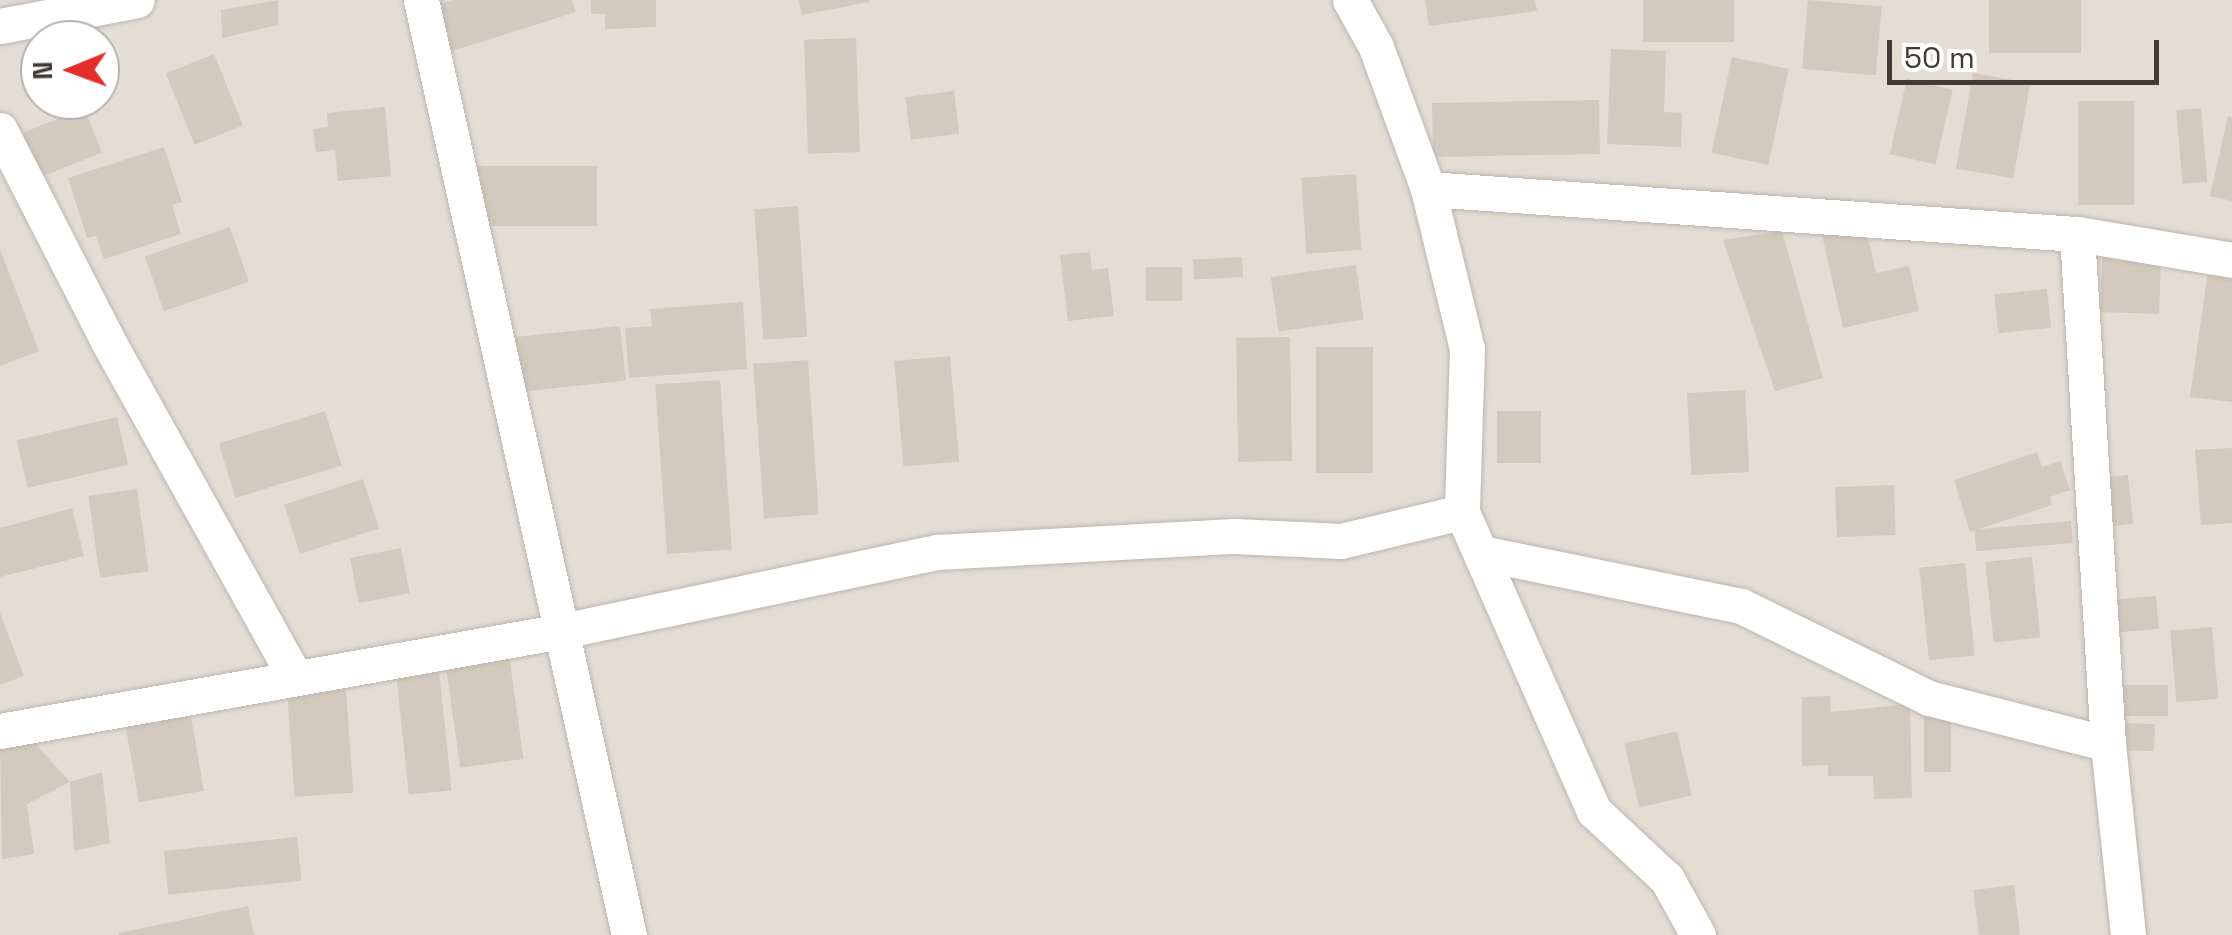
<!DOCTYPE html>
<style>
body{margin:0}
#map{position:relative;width:2232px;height:935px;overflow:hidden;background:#f0ece5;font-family:"Space Grotesk",sans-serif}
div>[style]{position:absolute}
.residential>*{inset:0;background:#e4ddd4}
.building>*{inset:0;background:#d4c9bf;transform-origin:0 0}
.roads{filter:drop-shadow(0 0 2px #beb5ac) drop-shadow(0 0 2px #beb5ac)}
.minor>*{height:35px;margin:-17.5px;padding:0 17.5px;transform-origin:17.5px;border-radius:17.5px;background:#fff}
span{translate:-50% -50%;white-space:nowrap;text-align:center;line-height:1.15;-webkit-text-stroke:8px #fff;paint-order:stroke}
.north{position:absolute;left:20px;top:20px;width:100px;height:100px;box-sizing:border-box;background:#fff;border:2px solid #b3b1ae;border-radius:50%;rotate:269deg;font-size:28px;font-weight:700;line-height:40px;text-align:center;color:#423b35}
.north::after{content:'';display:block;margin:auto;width:35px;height:45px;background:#e32e2a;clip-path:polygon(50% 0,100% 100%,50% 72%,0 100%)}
.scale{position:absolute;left:1887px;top:40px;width:272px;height:45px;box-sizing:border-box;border:5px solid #423b35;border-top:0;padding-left:12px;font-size:30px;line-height:35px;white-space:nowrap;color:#423b35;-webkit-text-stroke:8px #fff;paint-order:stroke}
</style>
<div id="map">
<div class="residential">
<i style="clip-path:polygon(evenodd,0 0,2232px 0,2232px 935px,0 935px,0 0,40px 40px,100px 40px,100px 100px,40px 100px,40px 40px)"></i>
</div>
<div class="building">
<i style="clip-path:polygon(278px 0,278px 25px,222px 38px,221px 10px)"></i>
<i style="clip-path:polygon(453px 0,572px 0,576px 12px,440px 55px,425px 9px)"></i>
<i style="clip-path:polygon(591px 0,656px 0,656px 27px,605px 29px,605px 14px,591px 14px)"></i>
<i style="clip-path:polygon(799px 0,869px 0,869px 2px,802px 15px)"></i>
<i style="clip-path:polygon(1425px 0,1535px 0,1537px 11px,1429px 26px)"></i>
<i style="left:1643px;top:0;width:91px;height:42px"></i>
<i style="left:1808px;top:0;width:74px;height:69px;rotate:5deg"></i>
<i style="left:1989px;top:0;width:92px;height:53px"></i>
<i style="left:856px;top:38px;width:114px;height:52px;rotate:88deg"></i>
<i style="clip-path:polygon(1611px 49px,1666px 51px,1664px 112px,1682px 113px,1681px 147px,1607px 144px)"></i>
<i style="left:214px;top:54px;width:77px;height:52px;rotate:68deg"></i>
<i style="left:1732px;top:57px;width:58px;height:98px;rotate:12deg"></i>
<i style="left:1973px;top:73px;width:58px;height:97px;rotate:10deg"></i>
<i style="left:1907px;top:79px;width:47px;height:77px;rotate:13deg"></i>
<i style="left:954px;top:91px;width:43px;height:49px;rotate:83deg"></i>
<i style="left:1599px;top:100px;width:54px;height:167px;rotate:89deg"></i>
<i style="left:2078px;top:101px;width:56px;height:104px"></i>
<i style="clip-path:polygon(385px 107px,391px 176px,338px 181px,335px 150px,316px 152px,313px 129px,328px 127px,327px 113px)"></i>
<i style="left:84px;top:108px;width:48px;height:76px;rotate:68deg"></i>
<i style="left:2201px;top:108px;width:74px;height:25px;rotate:85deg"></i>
<i style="clip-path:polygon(2228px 116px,2232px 117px,2232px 201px,2210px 196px)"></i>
<i style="clip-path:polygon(164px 147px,182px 202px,172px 205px,181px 234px,104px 259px,96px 236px,87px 238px,68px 178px)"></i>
<i style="left:597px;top:166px;width:60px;height:122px;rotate:90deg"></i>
<i style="left:1356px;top:174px;width:76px;height:55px;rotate:86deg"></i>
<i style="left:798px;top:206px;width:131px;height:44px;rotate:86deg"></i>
<i style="clip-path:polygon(1864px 220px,1876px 273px,1909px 266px,1919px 311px,1843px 328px,1821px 230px)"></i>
<i style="left:230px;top:227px;width:58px;height:90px;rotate:71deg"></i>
<i style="clip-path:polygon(1782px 231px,1823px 378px,1775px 391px,1723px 240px)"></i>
<i style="clip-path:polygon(0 249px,39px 351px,0 366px)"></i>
<i style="clip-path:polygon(1090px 252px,1092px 270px,1108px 268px,1114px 316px,1068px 321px,1060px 255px)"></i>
<i style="left:1242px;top:257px;width:20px;height:49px;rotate:87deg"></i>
<i style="left:2102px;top:258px;width:59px;height:54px;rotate:2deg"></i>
<i style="clip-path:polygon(2209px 264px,2232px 267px,2232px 402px,2190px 397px)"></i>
<i style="left:1356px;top:265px;width:55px;height:86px;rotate:82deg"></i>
<i style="left:1146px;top:267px;width:36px;height:34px"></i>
<i style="left:2047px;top:289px;width:39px;height:53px;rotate:84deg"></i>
<i style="clip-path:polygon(743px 302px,747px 369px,629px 378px,625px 328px,652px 326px,650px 309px)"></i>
<i style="left:620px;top:326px;width:55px;height:127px;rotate:84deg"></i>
<i style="left:1290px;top:337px;width:124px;height:54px;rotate:89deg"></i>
<i style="left:1316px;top:347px;width:57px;height:126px"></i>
<i style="left:950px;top:356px;width:106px;height:56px;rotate:85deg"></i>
<i style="left:808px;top:360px;width:155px;height:55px;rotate:86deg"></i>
<i style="left:720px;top:380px;width:170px;height:65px;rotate:86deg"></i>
<i style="left:1745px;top:390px;width:82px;height:58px;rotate:87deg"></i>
<i style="left:325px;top:411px;width:57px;height:111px;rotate:73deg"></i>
<i style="left:1497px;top:411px;width:44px;height:52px"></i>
<i style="left:117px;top:417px;width:49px;height:103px;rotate:77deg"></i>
<i style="clip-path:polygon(2232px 448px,2232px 523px,2201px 525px,2195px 450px)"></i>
<i style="clip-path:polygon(2037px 452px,2042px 467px,2060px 461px,2070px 490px,2050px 497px,2052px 505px,1970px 532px,1954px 480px)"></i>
<i style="left:2128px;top:475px;width:49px;height:35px;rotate:84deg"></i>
<i style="left:363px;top:479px;width:52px;height:83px;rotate:72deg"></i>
<i style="left:1894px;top:485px;width:50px;height:59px;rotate:88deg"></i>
<i style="left:137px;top:489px;width:83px;height:49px;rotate:82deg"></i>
<i style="clip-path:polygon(72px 508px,84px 556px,0 577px,0 528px)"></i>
<i style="left:2071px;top:521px;width:22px;height:97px;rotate:85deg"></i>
<i style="left:401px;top:548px;width:46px;height:52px;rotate:79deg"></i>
<i style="left:2032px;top:557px;width:81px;height:47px;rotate:84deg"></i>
<i style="left:1965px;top:563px;width:93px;height:46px;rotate:84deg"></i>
<i style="left:2156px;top:596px;width:33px;height:51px;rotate:85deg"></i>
<i style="clip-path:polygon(0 613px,24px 676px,0 685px)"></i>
<i style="left:2212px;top:627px;width:72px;height:42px;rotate:85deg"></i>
<i style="left:508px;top:648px;width:112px;height:64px;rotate:82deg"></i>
<i style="left:438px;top:661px;width:130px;height:43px;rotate:84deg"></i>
<i style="left:345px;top:674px;width:119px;height:59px;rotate:86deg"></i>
<i style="left:2119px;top:685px;width:49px;height:31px"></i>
<i style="clip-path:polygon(1830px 696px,1831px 712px,1910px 704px,1912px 798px,1874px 799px,1873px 776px,1828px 776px,1828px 765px,1802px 766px,1802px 697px)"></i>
<i style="left:189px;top:706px;width:86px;height:66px;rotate:80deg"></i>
<i style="left:1924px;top:714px;width:27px;height:58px"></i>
<i style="left:2121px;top:723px;width:34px;height:27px;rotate:2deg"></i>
<i style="left:1677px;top:731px;width:66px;height:54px;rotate:77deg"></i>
<i style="clip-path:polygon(35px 743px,70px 782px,27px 804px,34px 854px,2px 859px,0 748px)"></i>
<i style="clip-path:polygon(102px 772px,110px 843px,74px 851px,70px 782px)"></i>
<i style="left:297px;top:837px;width:44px;height:134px;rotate:84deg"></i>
<i style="left:2014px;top:885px;width:50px;height:41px;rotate:83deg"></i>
<i style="clip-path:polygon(248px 906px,254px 935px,119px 935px,119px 933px)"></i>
</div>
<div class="roads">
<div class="minor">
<i style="left:421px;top:0;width:958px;rotate:77.46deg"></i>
<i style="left:1350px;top:0;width:54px;rotate:61deg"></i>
<i style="left:1376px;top:47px;width:151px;rotate:69.9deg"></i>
<i style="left:1428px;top:189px;width:165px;rotate:76.3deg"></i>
<i style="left:1467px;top:349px;width:163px;rotate:91.8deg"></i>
<i style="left:1462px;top:512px;width:327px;rotate:66.2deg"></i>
<i style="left:1594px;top:811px;width:100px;rotate:43deg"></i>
<i style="left:1667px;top:879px;width:64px;rotate:61deg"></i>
<i style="left:0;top:26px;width:139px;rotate:-10.7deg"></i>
<i style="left:0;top:130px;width:239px;rotate:62.9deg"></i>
<i style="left:109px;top:343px;width:382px;rotate:60.9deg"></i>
<i style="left:1428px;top:189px;width:651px;rotate:3.97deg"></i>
<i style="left:2077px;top:234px;width:157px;rotate:9.5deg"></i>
<i style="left:1481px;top:553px;width:265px;rotate:11.5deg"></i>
<i style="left:1741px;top:606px;width:209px;rotate:26.1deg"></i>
<i style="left:1929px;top:698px;width:185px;rotate:14.4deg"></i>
<i style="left:2108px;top:744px;width:511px;rotate:-93.48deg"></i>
<i style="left:0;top:731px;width:571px;rotate:-10.09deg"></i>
<i style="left:562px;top:631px;width:383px;rotate:-11.9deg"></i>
<i style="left:937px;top:552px;width:298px;rotate:-3.1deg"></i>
<i style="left:1235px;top:536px;width:106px;rotate:2.7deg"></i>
<i style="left:1341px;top:541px;width:124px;rotate:-13.5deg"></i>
<i style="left:2108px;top:744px;width:192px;rotate:84deg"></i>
</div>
</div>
<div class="north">N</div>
<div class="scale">50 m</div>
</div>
